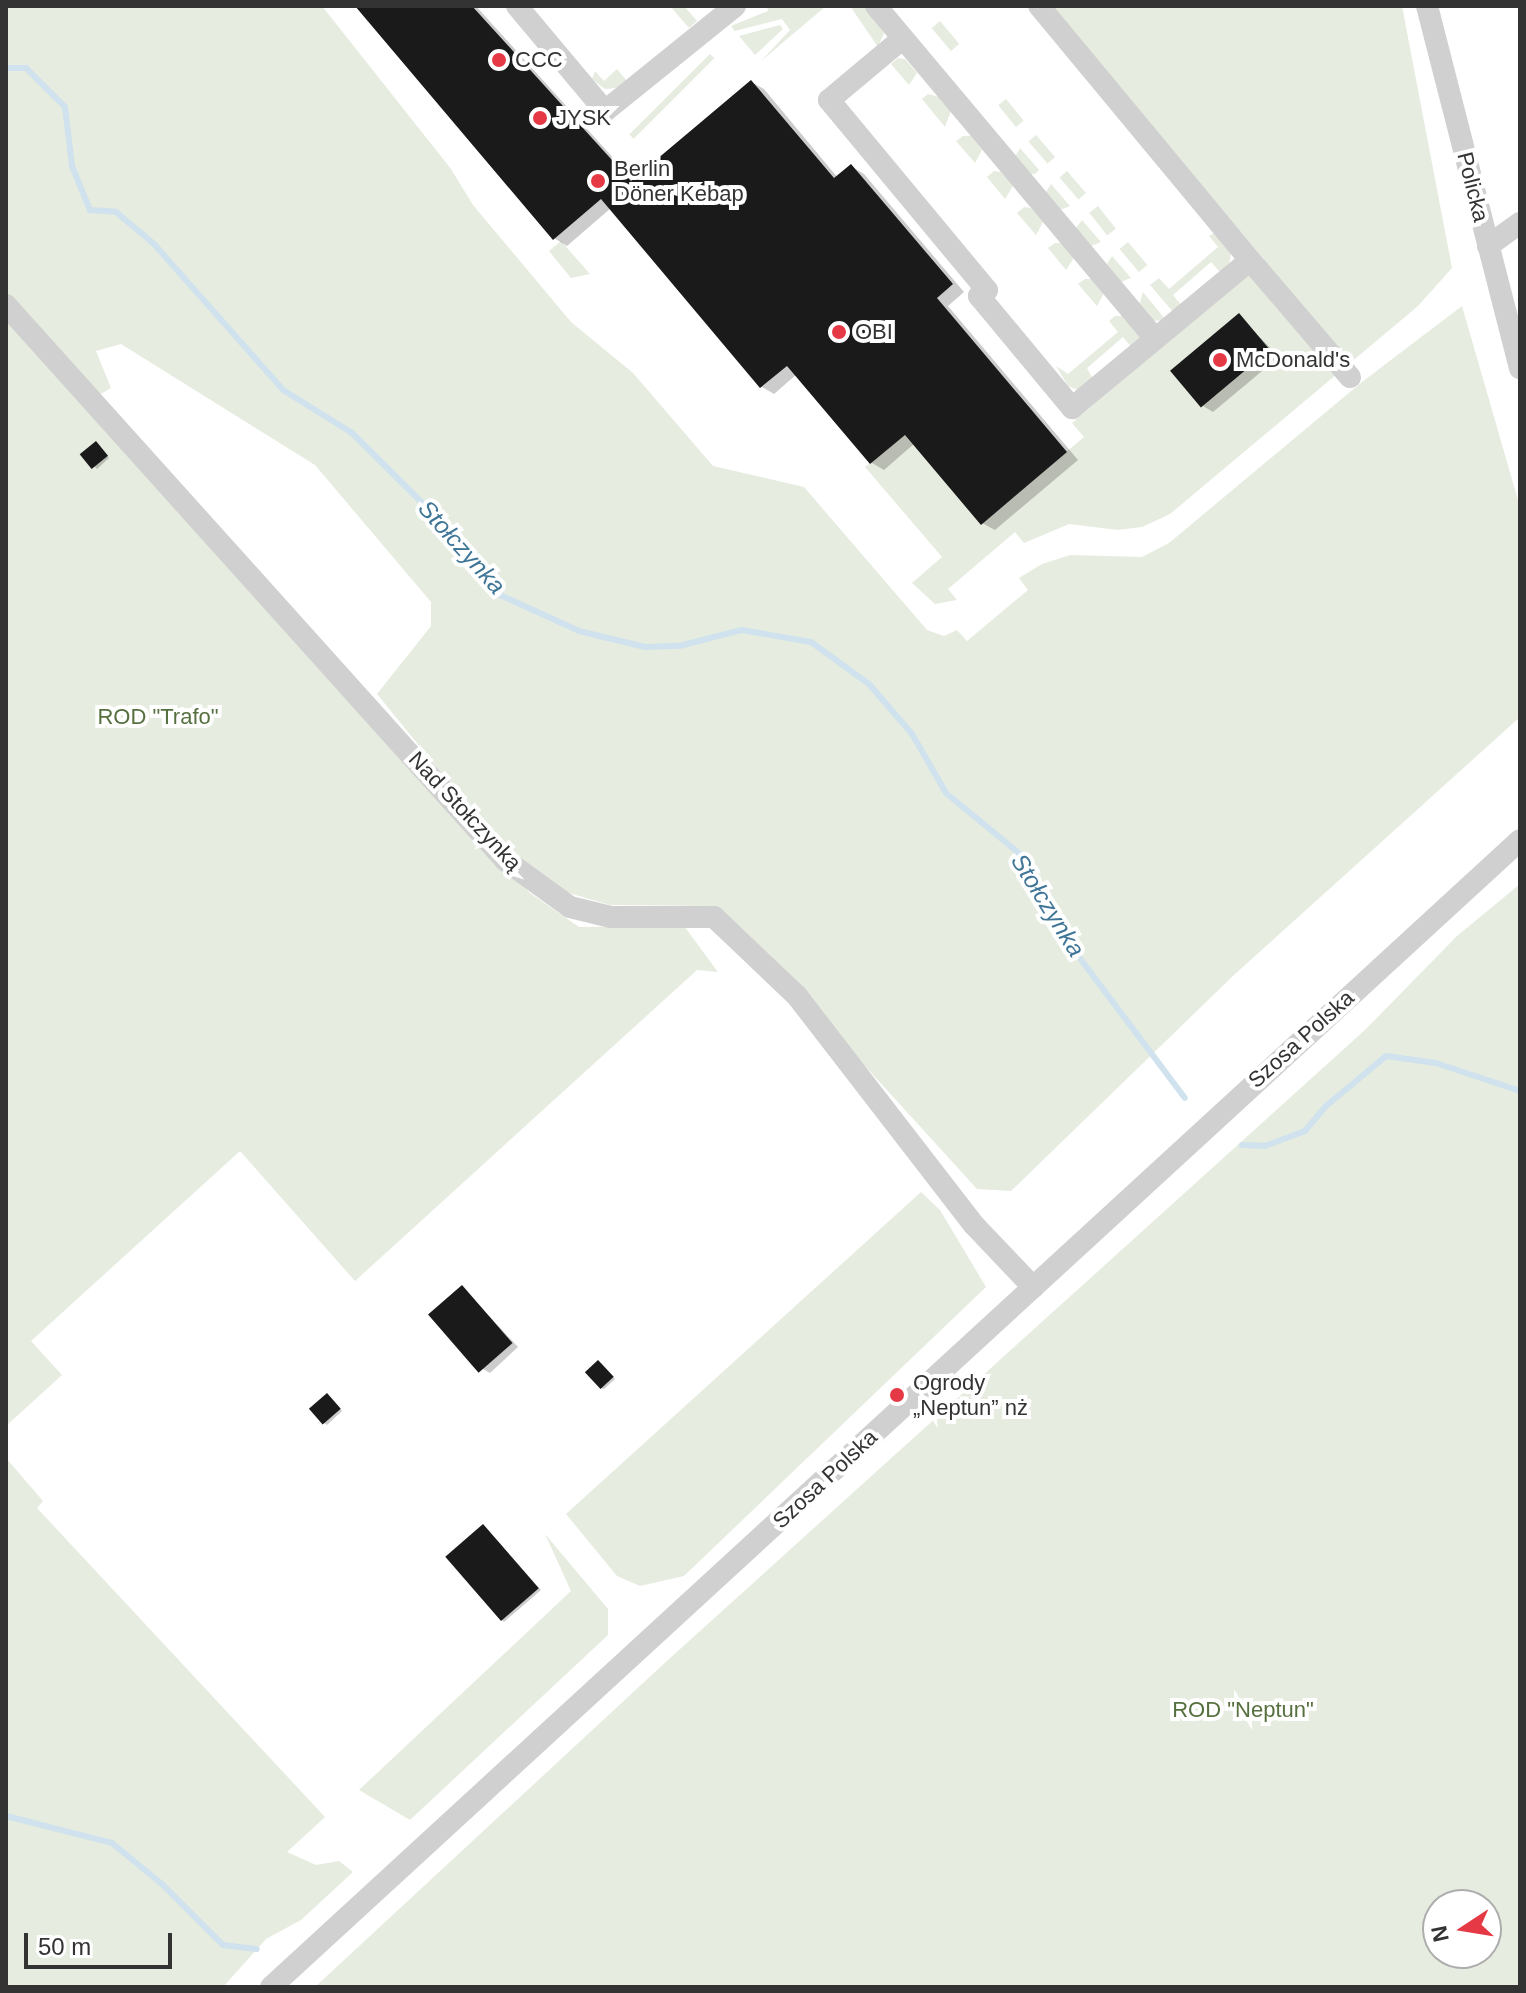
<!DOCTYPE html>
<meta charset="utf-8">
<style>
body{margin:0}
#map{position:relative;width:1526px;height:1993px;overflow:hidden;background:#fff;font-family:Helvetica,sans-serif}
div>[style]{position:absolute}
.green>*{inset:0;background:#e6ecdf;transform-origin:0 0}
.shadow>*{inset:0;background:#0003}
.stream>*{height:6px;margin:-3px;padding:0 3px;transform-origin:3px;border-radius:3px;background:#cfe2ee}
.building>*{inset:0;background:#1a1a1a;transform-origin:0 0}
.minor>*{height:22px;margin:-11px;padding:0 11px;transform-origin:11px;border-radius:11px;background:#d0d0d0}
.dots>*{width:22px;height:22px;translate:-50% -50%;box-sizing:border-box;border:4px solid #fff;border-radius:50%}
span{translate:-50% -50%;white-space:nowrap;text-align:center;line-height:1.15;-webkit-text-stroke:8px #fff;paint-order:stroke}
.poi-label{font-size:22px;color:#333}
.left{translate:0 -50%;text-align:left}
.street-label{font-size:22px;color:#333}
.park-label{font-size:22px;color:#56703f}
.water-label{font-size:24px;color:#3f7597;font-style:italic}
.frame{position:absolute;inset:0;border:8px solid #333;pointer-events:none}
.north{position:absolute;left:1422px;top:1889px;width:80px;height:80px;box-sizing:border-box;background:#fff;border:2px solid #adadad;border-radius:50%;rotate:258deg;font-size:22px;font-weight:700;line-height:32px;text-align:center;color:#333}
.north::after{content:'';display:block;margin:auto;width:28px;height:36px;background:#e63946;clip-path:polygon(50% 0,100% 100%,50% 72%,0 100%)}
.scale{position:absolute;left:24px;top:1933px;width:148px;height:36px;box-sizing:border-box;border:4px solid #333;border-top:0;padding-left:10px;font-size:24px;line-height:28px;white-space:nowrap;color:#333;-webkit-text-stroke:6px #fff;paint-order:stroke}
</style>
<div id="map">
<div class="green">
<i style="clip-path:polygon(6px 6px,322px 6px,451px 169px,473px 205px,571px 322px,633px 373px,713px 466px,804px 487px,927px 630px,944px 636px,957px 630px,967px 641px,1028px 590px,1019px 578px,1042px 564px,1070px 555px,1142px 557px,1169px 543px,1362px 382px,1462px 306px,1520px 507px,1520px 717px,1235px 974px,1011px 1191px,977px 1189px,733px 921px,712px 906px,610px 905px,555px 889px,478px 818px,377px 694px,431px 626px,431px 602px,315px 465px,121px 344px,96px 351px,111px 388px,99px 395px,6px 293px)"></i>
<i style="clip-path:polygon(670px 6px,684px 6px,697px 21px,689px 28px)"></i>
<i style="clip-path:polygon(767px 6px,826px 6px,761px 61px,790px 30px,782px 19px,735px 31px,731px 26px,768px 11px)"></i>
<i style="clip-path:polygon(850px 6px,864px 6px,884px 33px,878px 47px)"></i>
<i style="clip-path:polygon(1049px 6px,1402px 6px,1452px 268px,1418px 306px,1170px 514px,1142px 527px,1118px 530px,1069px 524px,1024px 543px,1015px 532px,948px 589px,957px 600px,935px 604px,912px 583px,942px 557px,865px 467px,905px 435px,982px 524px,1084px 437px,1072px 423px,1264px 259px)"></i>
<i style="left:940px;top:21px;width:30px;height:11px;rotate:50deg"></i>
<i style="clip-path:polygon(780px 25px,783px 29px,755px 55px,739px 36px)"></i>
<i style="left:710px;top:54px;width:6px;height:114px;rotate:45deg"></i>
<i style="clip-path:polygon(898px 58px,905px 59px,917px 73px,909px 85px,891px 64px)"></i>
<i style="clip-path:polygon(617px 69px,627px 81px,616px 88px,605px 89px,592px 79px,595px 71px,604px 81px)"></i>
<i style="clip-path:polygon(928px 94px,939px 97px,951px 111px,945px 127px,922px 99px)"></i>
<i style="left:1006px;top:99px;width:28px;height:10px;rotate:51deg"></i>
<i style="left:1036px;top:135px;width:29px;height:10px;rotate:49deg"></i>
<i style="clip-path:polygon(963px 136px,971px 136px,982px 150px,975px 163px,956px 141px)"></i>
<i style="clip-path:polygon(1020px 148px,1039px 170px,1035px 174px,1029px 174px,1015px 157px)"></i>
<i style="clip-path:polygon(994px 171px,1001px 172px,1013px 186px,1005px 199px,987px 177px)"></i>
<i style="left:1067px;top:171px;width:29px;height:10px;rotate:49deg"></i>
<i style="clip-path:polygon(1051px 184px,1070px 206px,1060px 210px,1046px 192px)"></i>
<i style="left:1098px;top:206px;width:29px;height:11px;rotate:52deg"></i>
<i style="clip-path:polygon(1024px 207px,1031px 208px,1043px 222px,1036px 235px,1017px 213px)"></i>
<i style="clip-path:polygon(1082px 220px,1101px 242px,1091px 246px,1076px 228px)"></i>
<i style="clip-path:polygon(1214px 233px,1231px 254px,1229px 264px,1221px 273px,1211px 262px,1173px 295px,1182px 306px,1174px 313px,1150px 285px,1159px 278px,1169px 289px,1218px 247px,1209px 236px)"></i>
<i style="clip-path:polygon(561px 241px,590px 274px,571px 278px,549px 251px)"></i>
<i style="left:1128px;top:242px;width:30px;height:11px;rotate:50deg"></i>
<i style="clip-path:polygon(1055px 243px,1062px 243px,1074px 258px,1066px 270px,1048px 248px)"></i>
<i style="clip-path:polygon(1112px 256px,1131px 278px,1121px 282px,1107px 264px)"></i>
<i style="clip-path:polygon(1085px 279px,1093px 279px,1104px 293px,1097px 306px,1078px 284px)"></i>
<i style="clip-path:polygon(1143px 292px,1166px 320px,1153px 321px,1139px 306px)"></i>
<i style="clip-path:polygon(6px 315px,448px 808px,530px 893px,579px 927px,684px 926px,718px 972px,697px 970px,355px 1281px,240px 1151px,31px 1341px,62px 1375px,6px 1426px)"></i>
<i style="clip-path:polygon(1115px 316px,1124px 316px,1141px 336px,1132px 348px,1123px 337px,1087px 368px,1094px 381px,1078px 390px,1068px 386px,1056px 366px,1068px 374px,1118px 332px,1109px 321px)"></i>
<i style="clip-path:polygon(evenodd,1520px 884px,1520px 1987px,315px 1987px,669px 1659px,1366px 1029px,1457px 936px,1520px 884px,1438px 1905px,1486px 1905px,1486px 1953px,1438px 1953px,1438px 1905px)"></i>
<i style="clip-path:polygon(921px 1192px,940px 1210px,986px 1287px,684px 1576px,640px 1586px,617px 1576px,566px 1514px)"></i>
<i style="clip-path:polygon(6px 1458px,43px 1501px,37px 1508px,325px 1817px,287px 1852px,316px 1865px,339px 1861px,353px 1872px,301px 1920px,266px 1939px,223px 1987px,6px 1987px)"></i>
<i style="clip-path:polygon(545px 1534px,608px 1609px,608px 1635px,410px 1820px,359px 1790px,571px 1591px)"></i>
</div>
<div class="shadow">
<i style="clip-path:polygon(356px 6px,476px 6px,634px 181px,751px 82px,764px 89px,838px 178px,851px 166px,864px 174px,964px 292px,948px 306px,1078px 460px,995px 530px,982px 523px,915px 443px,884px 470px,872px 463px,797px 374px,774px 394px,762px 387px,611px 208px,567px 246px,554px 238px)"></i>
<i style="clip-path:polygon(1239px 316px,1279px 357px,1213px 412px,1203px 406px)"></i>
<i style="clip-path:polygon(99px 445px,109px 458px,97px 469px,95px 467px)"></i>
<i style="clip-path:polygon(463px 1288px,518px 1347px,490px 1373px,483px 1369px)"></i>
<i style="clip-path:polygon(601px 1363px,615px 1379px,604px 1389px,601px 1388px)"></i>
<i style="clip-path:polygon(330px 1397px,342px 1411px,327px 1425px,324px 1423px)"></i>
<i style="clip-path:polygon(484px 1526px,541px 1590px,504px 1622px,502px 1620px)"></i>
</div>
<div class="stream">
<i style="left:6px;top:68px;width:20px"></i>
<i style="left:26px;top:68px;width:55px;rotate:45deg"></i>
<i style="left:65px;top:107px;width:59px;rotate:83.2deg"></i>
<i style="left:72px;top:166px;width:48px;rotate:67.8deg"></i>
<i style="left:90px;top:210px;width:26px;rotate:4deg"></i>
<i style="left:116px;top:212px;width:50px;rotate:40.1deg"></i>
<i style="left:154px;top:244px;width:195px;rotate:48.5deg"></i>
<i style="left:283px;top:390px;width:81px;rotate:31.9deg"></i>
<i style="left:352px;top:433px;width:175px;rotate:44.8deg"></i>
<i style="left:476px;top:556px;width:46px;rotate:58.4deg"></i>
<i style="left:500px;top:595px;width:87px;rotate:24.5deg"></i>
<i style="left:579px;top:631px;width:68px;rotate:13.6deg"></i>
<i style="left:645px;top:647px;width:34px;rotate:-2deg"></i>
<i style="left:679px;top:646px;width:65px;rotate:-14.3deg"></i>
<i style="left:742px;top:630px;width:70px;rotate:9.9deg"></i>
<i style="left:811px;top:642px;width:72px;rotate:35.9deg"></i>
<i style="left:869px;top:684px;width:66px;rotate:49.3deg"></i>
<i style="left:912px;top:734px;width:68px;rotate:60deg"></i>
<i style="left:946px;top:793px;width:96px;rotate:39.5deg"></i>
<i style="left:1020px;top:854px;width:89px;rotate:62.6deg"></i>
<i style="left:1061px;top:933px;width:206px;rotate:53.1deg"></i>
<i style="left:1242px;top:1145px;width:23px;rotate:2deg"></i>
<i style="left:1265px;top:1146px;width:43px;rotate:-20.6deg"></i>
<i style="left:1305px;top:1131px;width:33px;rotate:-50deg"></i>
<i style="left:1326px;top:1106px;width:78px;rotate:-39.8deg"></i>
<i style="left:1386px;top:1056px;width:50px;rotate:8deg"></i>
<i style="left:1436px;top:1063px;width:89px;rotate:18.4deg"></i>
<i style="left:6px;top:1816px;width:109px;rotate:14.3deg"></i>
<i style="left:112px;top:1843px;width:65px;rotate:39.4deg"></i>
<i style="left:162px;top:1884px;width:86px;rotate:45deg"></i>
<i style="left:223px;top:1945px;width:34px;rotate:7deg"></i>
</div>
<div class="building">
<i style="clip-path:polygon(355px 6px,472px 6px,631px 181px,751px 80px,834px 178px,851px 164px,953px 284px,937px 298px,1067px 452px,981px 525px,905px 435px,870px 464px,787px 366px,760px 388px,601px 199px,553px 240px)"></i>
<i style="left:1239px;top:313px;width:48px;height:90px;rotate:50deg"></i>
<i style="left:96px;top:441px;width:19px;height:21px;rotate:51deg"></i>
<i style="left:462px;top:1285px;width:77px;height:45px;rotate:49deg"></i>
<i style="left:598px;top:1360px;width:23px;height:18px;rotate:47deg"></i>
<i style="left:327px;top:1393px;width:21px;height:24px;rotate:49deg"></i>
<i style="left:483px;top:1524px;width:85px;height:50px;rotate:49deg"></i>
</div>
<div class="minor">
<i style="left:517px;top:6px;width:137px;rotate:50deg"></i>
<i style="left:605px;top:111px;width:167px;rotate:-38.9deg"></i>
<i style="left:876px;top:6px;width:434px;rotate:50deg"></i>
<i style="left:1427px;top:6px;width:374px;rotate:75.6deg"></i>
<i style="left:902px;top:39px;width:95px;rotate:140.1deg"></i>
<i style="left:829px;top:100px;width:247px;rotate:50.3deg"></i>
<i style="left:987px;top:290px;width:10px;rotate:143deg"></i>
<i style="left:979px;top:296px;width:146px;rotate:50.3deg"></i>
<i style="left:1072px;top:408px;width:231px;rotate:-39.7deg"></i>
<i style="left:1250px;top:260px;width:330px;rotate:-129.7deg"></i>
<i style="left:1488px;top:246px;width:39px;rotate:-36deg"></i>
<i style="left:1250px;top:260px;width:154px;rotate:49.5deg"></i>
<i style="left:6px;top:305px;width:746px;rotate:48.04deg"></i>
<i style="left:505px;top:860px;width:80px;rotate:35.9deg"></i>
<i style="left:570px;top:907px;width:42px;rotate:13.7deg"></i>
<i style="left:611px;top:917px;width:103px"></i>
<i style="left:714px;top:917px;width:115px;rotate:43.6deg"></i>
<i style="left:797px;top:996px;width:289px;rotate:52.3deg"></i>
<i style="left:974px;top:1225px;width:86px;rotate:46.4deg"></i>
<i style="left:271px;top:1987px;width:1696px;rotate:-42.56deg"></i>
</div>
<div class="dots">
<i style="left:499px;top:60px;background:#e63946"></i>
<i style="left:540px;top:118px;background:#e63946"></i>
<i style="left:598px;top:181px;background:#e63946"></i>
<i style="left:839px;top:332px;background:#e63946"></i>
<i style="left:1220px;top:360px;background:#e63946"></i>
<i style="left:897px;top:1395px;background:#e63946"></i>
</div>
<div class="poi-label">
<span class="left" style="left:515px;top:60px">CCC</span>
<span class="left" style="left:556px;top:118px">JYSK</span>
<span class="left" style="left:614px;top:181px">Berlin<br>Döner Kebap</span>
<span class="left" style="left:855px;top:332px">OBI</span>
<span class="left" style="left:1236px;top:360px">McDonald's</span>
<span class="left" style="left:913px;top:1395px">Ogrody<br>„Neptun” nż</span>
</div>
<div class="street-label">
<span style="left:1473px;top:187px;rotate:76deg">Policka</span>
<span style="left:465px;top:811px;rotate:47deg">Nad Stołczynką</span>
<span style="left:1301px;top:1039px;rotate:-42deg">Szosa Polska</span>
<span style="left:825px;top:1479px;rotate:-43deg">Szosa Polska</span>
</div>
<div class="park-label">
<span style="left:158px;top:717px">ROD "Trafo"</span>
<span style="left:1243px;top:1710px">ROD "Neptun"</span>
</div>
<div class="water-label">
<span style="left:462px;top:547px;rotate:48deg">Stołczynka</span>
<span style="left:1048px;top:905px;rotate:58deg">Stołczynka</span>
</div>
<div class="frame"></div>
<div class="north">N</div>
<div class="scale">50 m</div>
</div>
